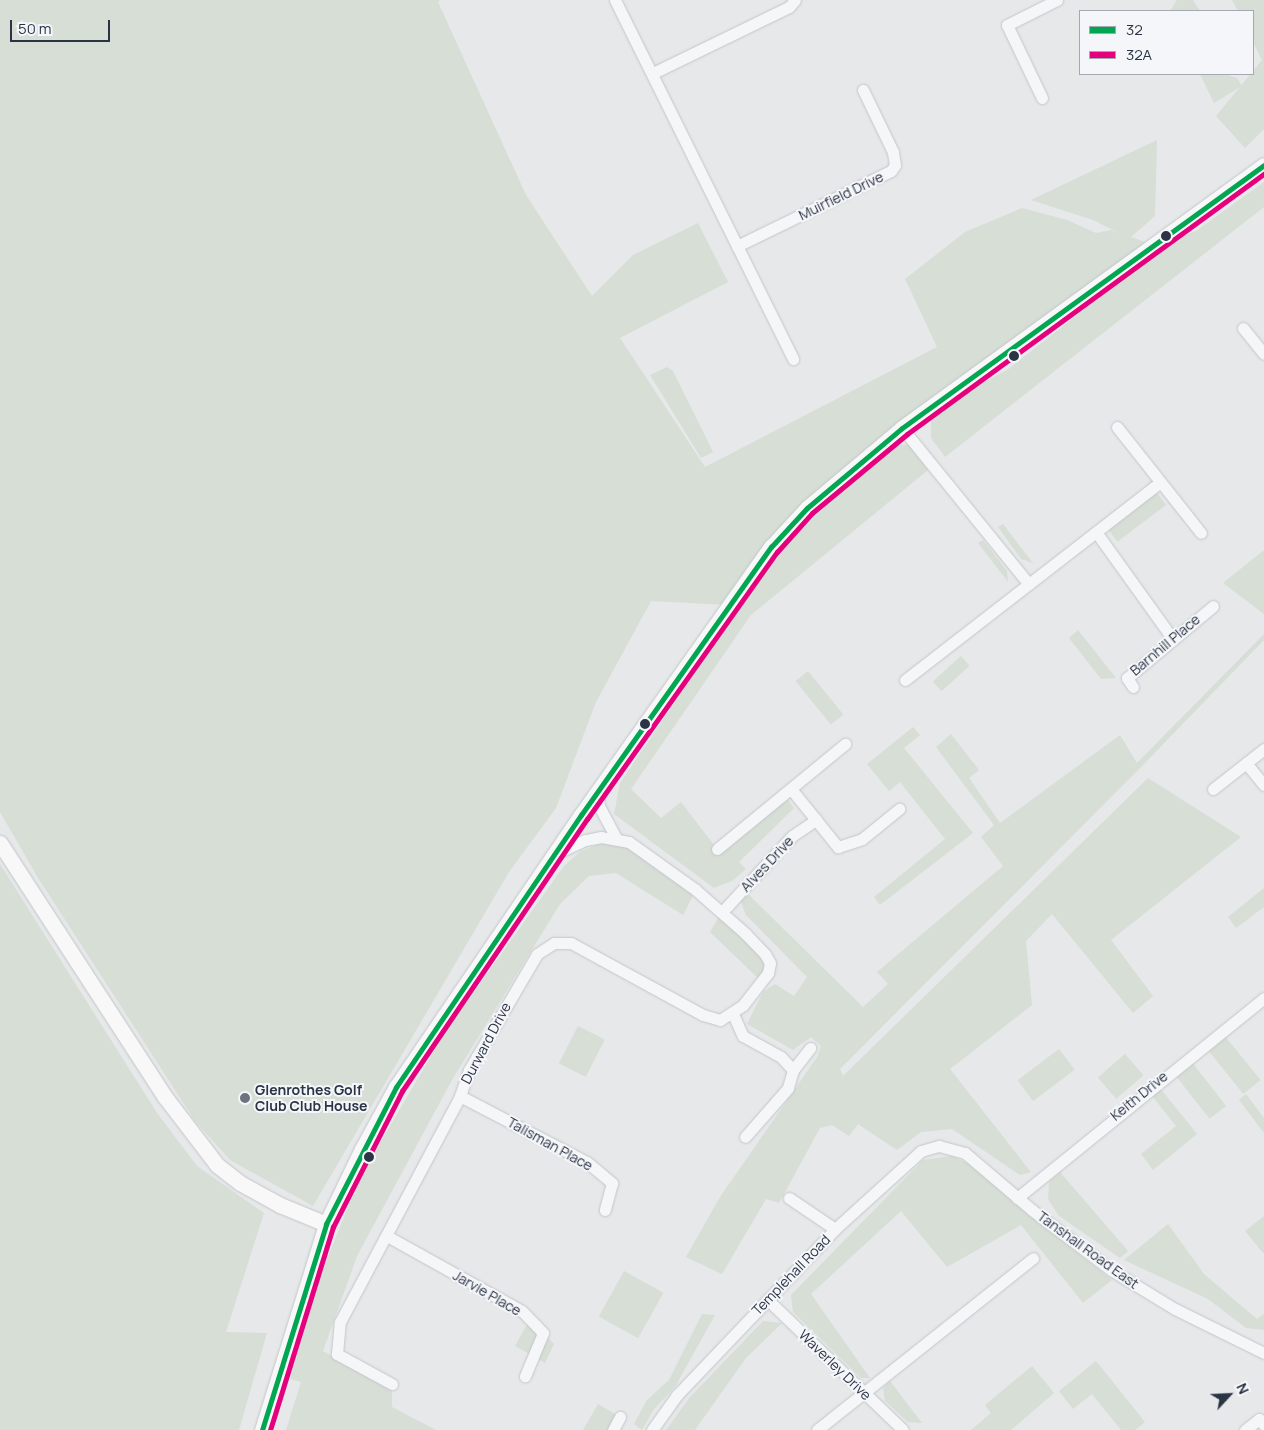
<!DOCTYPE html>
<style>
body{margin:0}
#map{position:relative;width:1264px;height:1430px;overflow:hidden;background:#e6e8ea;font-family:Manrope,sans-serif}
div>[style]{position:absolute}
.green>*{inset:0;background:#d6ded6;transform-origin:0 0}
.roads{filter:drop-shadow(0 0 1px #c4c6c8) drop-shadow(0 0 1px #c4c6c8)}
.street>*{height:11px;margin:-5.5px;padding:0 5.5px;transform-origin:5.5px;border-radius:5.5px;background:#f5f6f7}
.secondary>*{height:15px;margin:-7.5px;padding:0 7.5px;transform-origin:7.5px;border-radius:7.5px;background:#f8f8f8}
.bus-1>*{height:5px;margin:-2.5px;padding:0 2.5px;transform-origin:2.5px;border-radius:2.5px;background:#00a651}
.bus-2>*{height:5px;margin:-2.5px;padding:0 2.5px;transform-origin:2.5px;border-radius:2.5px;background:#e5007d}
.dots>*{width:14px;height:14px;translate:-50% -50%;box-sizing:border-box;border:2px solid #f4f6f9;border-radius:50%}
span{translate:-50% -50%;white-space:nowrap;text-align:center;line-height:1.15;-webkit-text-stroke:4px #f4f6f9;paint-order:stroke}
.street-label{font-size:14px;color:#2b3445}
.poi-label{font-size:14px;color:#2b3445;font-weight:700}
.left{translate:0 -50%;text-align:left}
.legend{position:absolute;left:1079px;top:10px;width:175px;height:65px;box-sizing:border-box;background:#f4f6f9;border:1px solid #a4a8b1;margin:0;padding:6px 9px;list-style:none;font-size:15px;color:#2b3445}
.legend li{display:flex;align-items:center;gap:10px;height:25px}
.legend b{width:25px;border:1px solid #a4a8b1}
.north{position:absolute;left:1204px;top:1370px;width:50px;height:50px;-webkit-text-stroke:4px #f4f6f9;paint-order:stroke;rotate:65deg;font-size:14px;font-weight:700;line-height:20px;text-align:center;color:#2b3445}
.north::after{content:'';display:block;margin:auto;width:18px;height:22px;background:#2b3445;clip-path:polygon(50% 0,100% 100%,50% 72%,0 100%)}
.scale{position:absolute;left:10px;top:20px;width:100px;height:22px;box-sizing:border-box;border:2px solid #2b3445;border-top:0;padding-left:6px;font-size:15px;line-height:18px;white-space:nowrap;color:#2b3445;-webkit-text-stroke:4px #f4f6f9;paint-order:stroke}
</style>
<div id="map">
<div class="green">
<i style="clip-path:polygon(0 0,440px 0,438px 2px,526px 195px,592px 296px,633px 255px,698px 223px,728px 282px,620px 338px,705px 467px,937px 347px,905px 279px,965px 232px,1022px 208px,1067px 220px,1096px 233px,1111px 230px,1121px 234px,1093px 220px,1031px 200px,1157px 140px,1155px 216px,1131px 237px,1153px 245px,844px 475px,728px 605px,651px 601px,596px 702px,556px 808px,509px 872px,313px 1206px,230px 1160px,195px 1121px,38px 878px,0 812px)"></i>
<i style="clip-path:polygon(1177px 0,1193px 0,1200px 11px,1170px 11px)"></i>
<i style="clip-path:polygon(1232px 0,1264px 0,1264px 129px,1245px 148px,1216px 116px,1262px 60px,1253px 42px,1253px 11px,1238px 11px)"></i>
<i style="clip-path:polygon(1200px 74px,1225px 74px,1237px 78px,1242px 86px,1214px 103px)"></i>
<i style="clip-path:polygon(1264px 182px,1264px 207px,945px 457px,931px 438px,931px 418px,959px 395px,1007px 370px,1174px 239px,1196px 231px)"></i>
<i style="clip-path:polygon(667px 367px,673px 371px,713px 452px,701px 458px,650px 375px)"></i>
<i style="clip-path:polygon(893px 444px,909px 445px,928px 470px,751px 615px,631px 789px,661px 818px,681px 802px,717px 849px,784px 795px,794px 808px,739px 862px,746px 869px,732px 881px,714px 888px,614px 814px,620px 783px,760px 576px,806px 525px)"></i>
<i style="left:1157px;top:493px;width:15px;height:61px;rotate:53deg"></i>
<i style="clip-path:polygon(1003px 524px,1033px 563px,1021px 559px,998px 527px)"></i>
<i style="clip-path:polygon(983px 540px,1007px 571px,1008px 582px,978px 543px)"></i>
<i style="clip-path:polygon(1264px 550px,1264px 614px,1223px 583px)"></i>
<i style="clip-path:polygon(1078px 630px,1116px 678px,1101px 679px,1069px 638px)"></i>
<i style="clip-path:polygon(1264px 634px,1264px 640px,1140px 768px,840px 1069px,843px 1076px,1148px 778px,1241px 837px,1111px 940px,1153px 996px,1133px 1013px,1052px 914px,1026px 941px,1032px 1005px,950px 1069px,1031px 1172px,1020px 1175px,952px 1129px,921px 1132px,897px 1150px,858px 1124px,849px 1136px,832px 1125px,820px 1128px,779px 1203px,766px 1199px,722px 1274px,686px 1257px,720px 1197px,817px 1057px,821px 1046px,811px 1037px,793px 1050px,747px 1024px,763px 992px,775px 984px,794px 996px,807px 977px,746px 915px,741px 902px,743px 889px,863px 1007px,888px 984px,877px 972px,1003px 866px,981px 837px,994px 825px,936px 747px,951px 734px,979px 770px,969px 778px,1000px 823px,1120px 735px,1137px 763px)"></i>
<i style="left:961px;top:656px;width:13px;height:38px;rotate:48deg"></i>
<i style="left:808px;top:671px;width:56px;height:16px;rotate:51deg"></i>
<i style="clip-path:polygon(913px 727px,920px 735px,904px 748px,973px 833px,880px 905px,874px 897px,945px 839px,900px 782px,889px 791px,867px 764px)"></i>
<i style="clip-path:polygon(617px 843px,639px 852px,696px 890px,683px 915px,616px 873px,589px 876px,560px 904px,452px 1080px,357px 1256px,323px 1351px,392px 1391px,392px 1407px,436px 1430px,286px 1430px,301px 1382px,290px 1379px,321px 1274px,360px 1177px,444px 1034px,564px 866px,581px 851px,600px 844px)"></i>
<i style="clip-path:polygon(0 864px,157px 1113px,197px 1166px,264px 1213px,226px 1332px,267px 1333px,239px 1430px,0 1430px)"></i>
<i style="clip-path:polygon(1264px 888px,1264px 907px,1236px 928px,1228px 917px)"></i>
<i style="clip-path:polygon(722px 912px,765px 954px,762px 982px,710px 932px)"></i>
<i style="left:578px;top:1026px;width:30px;height:42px;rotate:27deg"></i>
<i style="left:1224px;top:1035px;width:58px;height:22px;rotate:51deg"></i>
<i style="left:1059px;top:1049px;width:26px;height:52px;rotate:53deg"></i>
<i style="left:1125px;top:1054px;width:28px;height:36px;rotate:49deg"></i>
<i style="left:1191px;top:1061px;width:57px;height:21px;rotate:52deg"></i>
<i style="clip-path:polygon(1160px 1088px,1197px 1134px,1153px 1170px,1141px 1154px,1176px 1126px,1152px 1096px)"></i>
<i style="clip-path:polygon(1246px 1094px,1264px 1118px,1264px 1133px,1239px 1100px)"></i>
<i style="clip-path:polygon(951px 1156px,977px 1167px,1034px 1219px,1112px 1280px,1083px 1303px,1021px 1225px,947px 1267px,901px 1211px,811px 1294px,870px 1378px,861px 1378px,793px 1312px,791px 1295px,923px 1160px)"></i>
<i style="clip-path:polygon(1060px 1172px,1128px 1251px,1120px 1258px,1059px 1216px,1048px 1199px,1049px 1182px)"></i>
<i style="clip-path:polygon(1264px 1216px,1264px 1253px,1263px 1253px,1245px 1231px)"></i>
<i style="clip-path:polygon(1168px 1224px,1204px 1274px,1257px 1319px,1264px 1314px,1264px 1330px,1246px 1328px,1208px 1299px,1124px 1260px)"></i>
<i style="left:624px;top:1271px;width:45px;height:52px;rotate:29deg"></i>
<i style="clip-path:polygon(702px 1314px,715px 1315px,675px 1387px,654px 1409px,642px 1430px,634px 1424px,647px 1400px,669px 1380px)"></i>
<i style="clip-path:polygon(530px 1319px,554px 1344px,545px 1363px,515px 1346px)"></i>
<i style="clip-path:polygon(763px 1321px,782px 1323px,746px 1358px,695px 1430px,666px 1430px,690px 1397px)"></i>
<i style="clip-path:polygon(1096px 1361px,1145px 1422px,1135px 1430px,1121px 1430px,1092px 1394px,1073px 1409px,1059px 1391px)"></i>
<i style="clip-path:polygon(1032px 1366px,1054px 1393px,1011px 1430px,971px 1430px,991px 1413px,985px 1405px)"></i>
<i style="clip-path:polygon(890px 1381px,922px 1423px,908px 1422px,885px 1401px,883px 1388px)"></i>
<i style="clip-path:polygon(598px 1404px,620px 1417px,613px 1430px,583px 1430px)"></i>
</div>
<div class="roads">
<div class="street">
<i style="left:615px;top:0;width:401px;rotate:63.6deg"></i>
<i style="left:653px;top:73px;width:151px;rotate:-25.9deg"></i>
<i style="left:789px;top:7px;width:9px;rotate:-49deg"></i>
<i style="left:1042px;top:98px;width:81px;rotate:-115.6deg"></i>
<i style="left:1007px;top:25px;width:56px;rotate:-26.6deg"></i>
<i style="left:737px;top:246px;width:171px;rotate:-26deg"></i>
<i style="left:891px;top:171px;width:7px;rotate:-56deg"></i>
<i style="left:895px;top:165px;width:13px;rotate:-99deg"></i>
<i style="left:893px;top:152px;width:69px;rotate:-115.8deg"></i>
<i style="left:1243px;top:328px;width:33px;rotate:51deg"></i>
<i style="left:1117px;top:427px;width:135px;rotate:51.6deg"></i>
<i style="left:902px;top:428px;width:201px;rotate:50.9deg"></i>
<i style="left:1096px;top:532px;width:132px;rotate:54.3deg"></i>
<i style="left:905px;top:680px;width:323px;rotate:-37.8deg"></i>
<i style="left:1133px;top:687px;width:11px;rotate:-124deg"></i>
<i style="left:1127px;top:678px;width:112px;rotate:-39.9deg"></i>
<i style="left:1246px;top:763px;width:28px;rotate:51deg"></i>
<i style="left:791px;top:789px;width:40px;rotate:51deg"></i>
<i style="left:1213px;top:789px;width:65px;rotate:-38.1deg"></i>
<i style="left:598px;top:793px;width:13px;rotate:86deg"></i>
<i style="left:599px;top:806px;width:36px;rotate:62deg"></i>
<i style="left:717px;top:849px;width:166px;rotate:-39.4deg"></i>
<i style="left:722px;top:912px;width:103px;rotate:-47.4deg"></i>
<i style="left:792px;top:836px;width:29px;rotate:-34deg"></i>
<i style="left:816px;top:820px;width:35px;rotate:51deg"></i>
<i style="left:838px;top:847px;width:25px;rotate:-18deg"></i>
<i style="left:862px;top:839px;width:48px;rotate:-39deg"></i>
<i style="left:733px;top:1014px;width:24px;rotate:66deg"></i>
<i style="left:743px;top:1036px;width:43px;rotate:28.9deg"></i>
<i style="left:781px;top:1057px;width:18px;rotate:47deg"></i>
<i style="left:793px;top:1070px;width:19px;rotate:106deg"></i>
<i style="left:788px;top:1088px;width:65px;rotate:131.3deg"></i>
<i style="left:793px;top:1070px;width:28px;rotate:-52deg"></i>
<i style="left:460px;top:1096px;width:143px;rotate:27.5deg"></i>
<i style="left:587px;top:1162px;width:33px;rotate:40deg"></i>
<i style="left:612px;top:1183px;width:28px;rotate:105deg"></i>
<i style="left:789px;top:1198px;width:55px;rotate:34deg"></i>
<i style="left:1017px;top:1198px;width:318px;rotate:-39deg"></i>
<i style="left:387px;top:1236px;width:154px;rotate:29.1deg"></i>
<i style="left:522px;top:1311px;width:30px;rotate:46deg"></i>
<i style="left:543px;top:1333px;width:47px;rotate:112.7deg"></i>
<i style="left:768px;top:1300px;width:187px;rotate:43.9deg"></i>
<i style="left:392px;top:1384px;width:63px;rotate:-151.4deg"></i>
<i style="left:337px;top:1354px;width:32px;rotate:-85deg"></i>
<i style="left:340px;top:1322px;width:256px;rotate:-62deg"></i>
<i style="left:460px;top:1096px;width:28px;rotate:-71deg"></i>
<i style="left:469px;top:1070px;width:134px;rotate:-59.6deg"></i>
<i style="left:537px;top:954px;width:20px;rotate:-33deg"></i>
<i style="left:554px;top:943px;width:17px"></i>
<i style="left:571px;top:943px;width:150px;rotate:28.6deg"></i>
<i style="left:703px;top:1015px;width:18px;rotate:16deg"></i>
<i style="left:720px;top:1020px;width:27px;rotate:-33deg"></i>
<i style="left:743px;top:1005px;width:41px;rotate:-52deg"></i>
<i style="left:768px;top:973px;width:10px;rotate:-79deg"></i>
<i style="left:770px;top:963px;width:10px;rotate:-119deg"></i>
<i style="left:765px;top:954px;width:28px;rotate:-134deg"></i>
<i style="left:746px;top:934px;width:67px;rotate:-138.7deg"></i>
<i style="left:696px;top:890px;width:82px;rotate:-144.4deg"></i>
<i style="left:629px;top:842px;width:28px;rotate:-170deg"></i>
<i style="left:601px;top:837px;width:16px;rotate:169deg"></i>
<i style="left:585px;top:840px;width:31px;rotate:155deg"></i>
<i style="left:613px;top:1430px;width:15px;rotate:-62deg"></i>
<i style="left:652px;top:1430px;width:43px;rotate:-54.5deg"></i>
<i style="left:677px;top:1395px;width:229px;rotate:-46.4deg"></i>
<i style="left:835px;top:1229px;width:116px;rotate:-42.2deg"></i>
<i style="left:921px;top:1151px;width:19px;rotate:-16deg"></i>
<i style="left:939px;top:1146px;width:27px;rotate:15deg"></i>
<i style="left:965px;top:1153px;width:88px;rotate:40.4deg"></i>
<i style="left:1032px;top:1210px;width:99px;rotate:37.2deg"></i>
<i style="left:1111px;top:1270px;width:75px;rotate:31.4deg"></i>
<i style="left:1175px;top:1309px;width:99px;rotate:26.3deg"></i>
<i style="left:817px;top:1430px;width:276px;rotate:-38.5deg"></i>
<i style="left:1245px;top:1430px;width:18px;rotate:-38deg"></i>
<i style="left:1259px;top:1419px;width:8px;rotate:50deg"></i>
</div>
<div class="secondary">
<i style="left:0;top:843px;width:303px;rotate:57deg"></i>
<i style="left:165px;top:1097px;width:86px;rotate:52.6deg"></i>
<i style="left:217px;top:1165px;width:29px;rotate:38deg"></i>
<i style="left:240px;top:1183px;width:46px;rotate:28.8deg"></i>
<i style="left:280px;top:1205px;width:50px;rotate:22.4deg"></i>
<i style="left:262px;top:1430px;width:216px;rotate:-72.7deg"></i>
<i style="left:326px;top:1224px;width:83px;rotate:-64.4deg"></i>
<i style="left:362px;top:1149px;width:71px;rotate:-61.3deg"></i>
<i style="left:396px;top:1087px;width:329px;rotate:-55.8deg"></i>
<i style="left:581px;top:815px;width:329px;rotate:-54.7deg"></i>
<i style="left:771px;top:547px;width:53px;rotate:-47.3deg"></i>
<i style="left:807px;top:508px;width:124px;rotate:-40.1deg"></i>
<i style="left:902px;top:428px;width:447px;rotate:-36deg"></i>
</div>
</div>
<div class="bus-1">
<i style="left:262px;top:1430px;width:216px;rotate:-72.7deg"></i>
<i style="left:326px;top:1224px;width:154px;rotate:-62.9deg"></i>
<i style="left:396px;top:1087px;width:329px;rotate:-55.8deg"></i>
<i style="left:581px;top:815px;width:329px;rotate:-54.7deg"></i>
<i style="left:771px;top:547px;width:53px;rotate:-47.3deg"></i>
<i style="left:807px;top:508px;width:124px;rotate:-40.1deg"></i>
<i style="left:902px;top:428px;width:447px;rotate:-36deg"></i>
</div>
<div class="bus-2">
<i style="left:270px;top:1430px;width:213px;rotate:-72.8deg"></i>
<i style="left:333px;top:1227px;width:153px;rotate:-63.1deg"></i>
<i style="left:402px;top:1091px;width:329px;rotate:-55.8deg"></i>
<i style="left:587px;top:819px;width:328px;rotate:-54.6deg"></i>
<i style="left:777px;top:552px;width:52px;rotate:-48.1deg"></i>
<i style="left:812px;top:513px;width:124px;rotate:-39.7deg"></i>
<i style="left:907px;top:434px;width:442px;rotate:-36.1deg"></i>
</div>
<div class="dots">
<i style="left:1166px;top:236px;background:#2b3445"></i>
<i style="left:1014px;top:356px;background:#2b3445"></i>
<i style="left:645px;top:724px;background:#2b3445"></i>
<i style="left:245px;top:1098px;background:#6c737f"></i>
<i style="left:369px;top:1157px;background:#2b3445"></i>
</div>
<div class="street-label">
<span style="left:841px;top:196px;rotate:-26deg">Muirfield Drive</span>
<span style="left:1165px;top:645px;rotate:-40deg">Barnhill Place</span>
<span style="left:767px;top:864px;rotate:-47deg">Alves Drive</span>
<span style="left:486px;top:1043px;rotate:-62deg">Durward Drive</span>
<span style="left:1139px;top:1096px;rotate:-39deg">Keith Drive</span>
<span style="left:550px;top:1144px;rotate:29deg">Talisman Place</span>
<span style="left:1088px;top:1250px;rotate:36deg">Tanshall Road East</span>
<span style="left:791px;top:1275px;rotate:-46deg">Templehall Road</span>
<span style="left:487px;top:1293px;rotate:30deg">Jarvie Place</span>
<span style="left:835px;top:1365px;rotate:44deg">Waverley Drive</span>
</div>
<div class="poi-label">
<span class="left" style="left:255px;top:1098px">Glenrothes Golf<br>Club Club House</span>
</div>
<ul class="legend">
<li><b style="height:6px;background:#00a651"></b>32</li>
<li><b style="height:6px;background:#e5007d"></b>32A</li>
</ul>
<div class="north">N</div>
<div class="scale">50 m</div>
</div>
